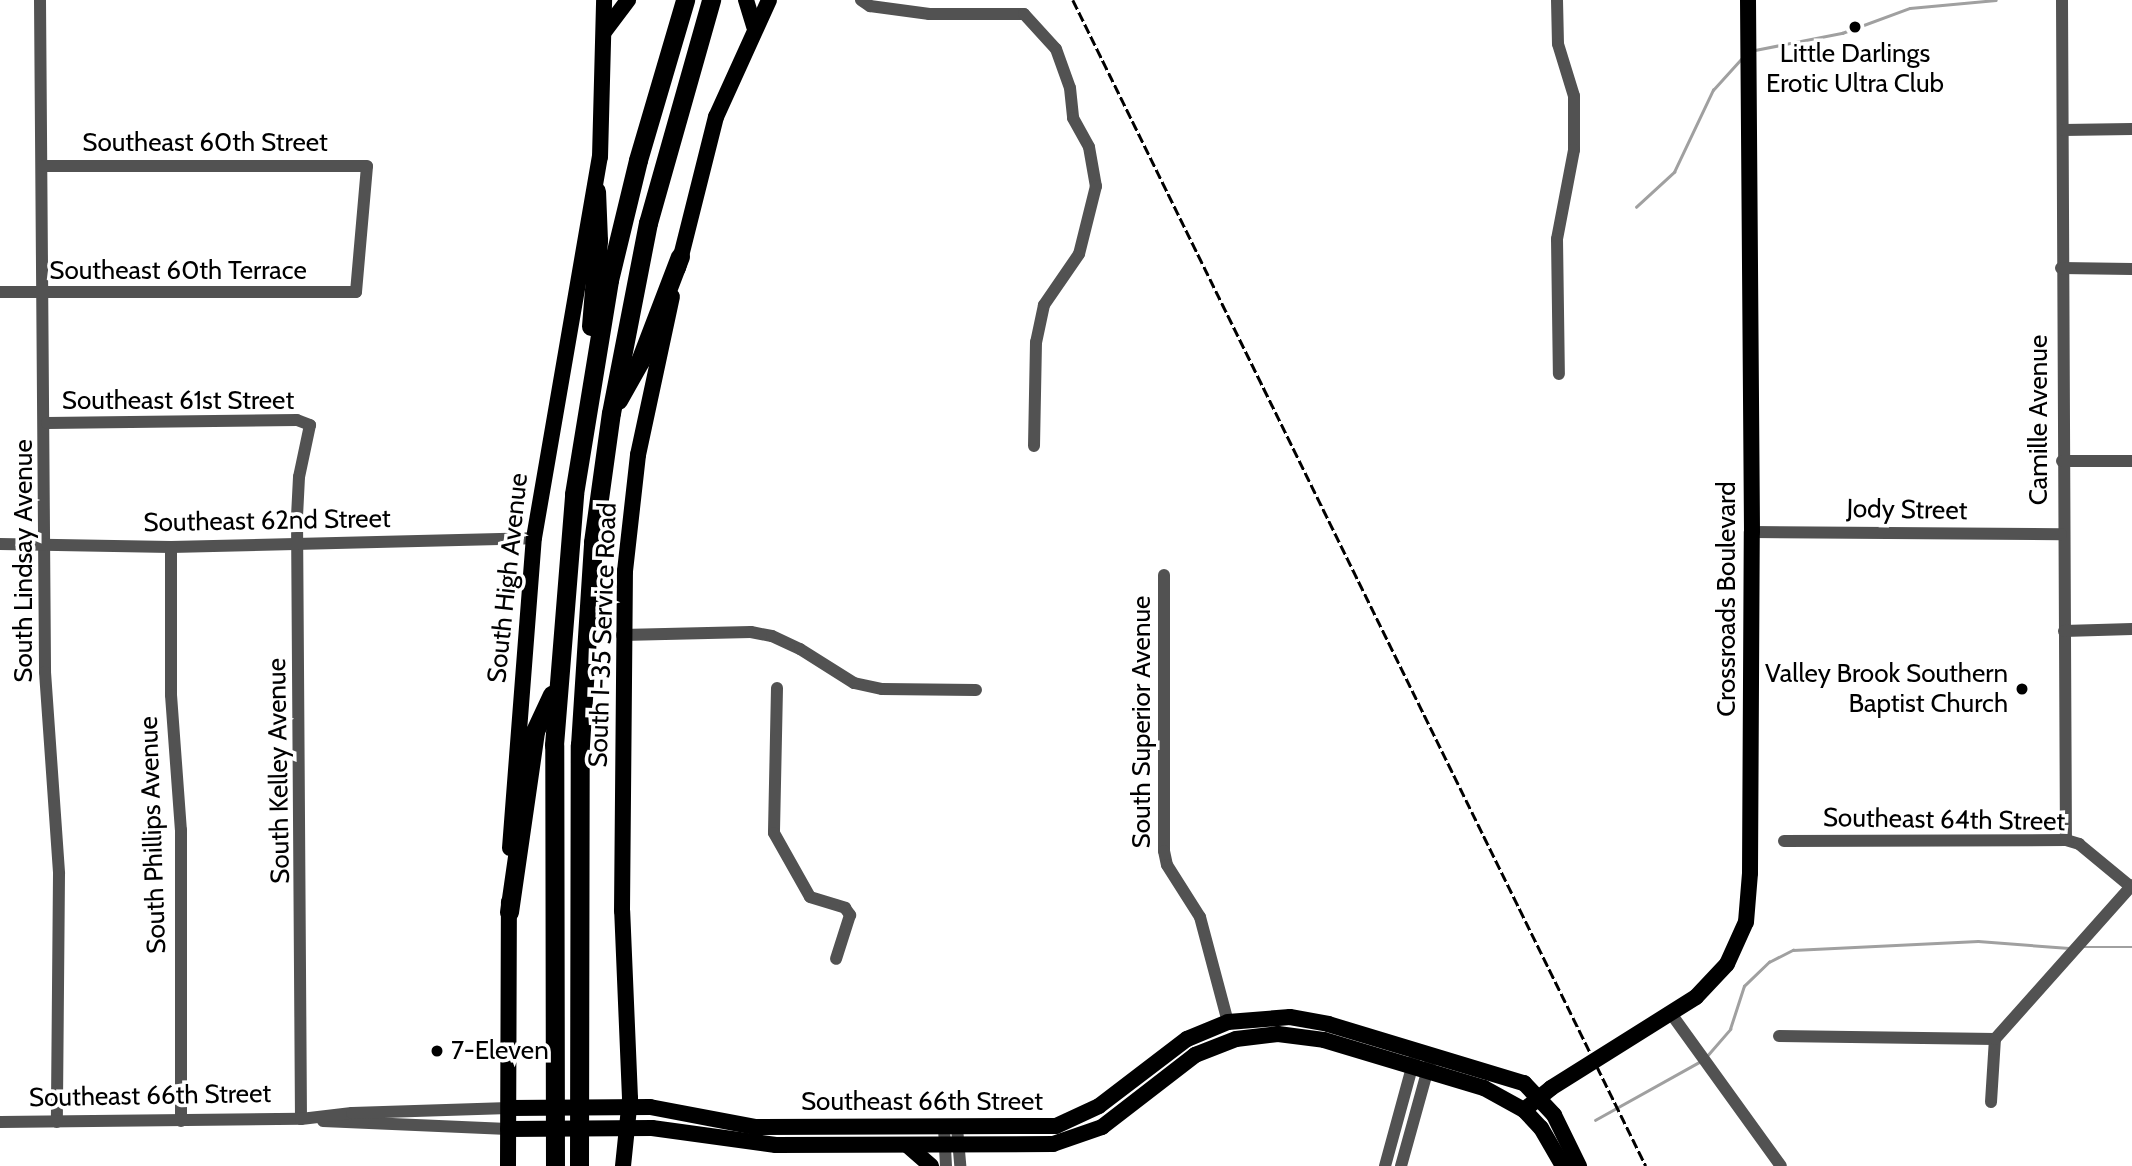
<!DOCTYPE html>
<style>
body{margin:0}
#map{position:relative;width:2132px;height:1166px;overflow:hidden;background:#fff;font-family:Cabin,sans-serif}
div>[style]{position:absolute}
.stream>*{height:2.5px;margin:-1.25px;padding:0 1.25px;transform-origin:1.25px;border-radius:1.25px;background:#a0a0a0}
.minor>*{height:12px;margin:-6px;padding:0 6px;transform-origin:6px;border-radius:6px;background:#525252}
.major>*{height:16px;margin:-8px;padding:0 8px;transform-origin:8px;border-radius:8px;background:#000}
.highway>*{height:19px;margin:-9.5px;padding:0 9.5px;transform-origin:9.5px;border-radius:9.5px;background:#000}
.rail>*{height:2.5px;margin-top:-1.25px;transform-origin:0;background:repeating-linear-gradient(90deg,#000 0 10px,transparent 0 13.5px)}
.dots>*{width:19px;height:19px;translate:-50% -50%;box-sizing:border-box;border:4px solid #fff;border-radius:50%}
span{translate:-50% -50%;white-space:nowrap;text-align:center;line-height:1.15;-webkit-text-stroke:7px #fff;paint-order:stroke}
.poi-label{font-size:26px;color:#000}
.right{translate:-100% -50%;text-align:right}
.left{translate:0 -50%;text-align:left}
.street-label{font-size:26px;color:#000}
</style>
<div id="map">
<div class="stream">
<i style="left:1755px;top:50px;width:89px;rotate:-11.1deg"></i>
<i style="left:1842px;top:33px;width:72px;rotate:-20.2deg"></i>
<i style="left:1910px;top:8px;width:86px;rotate:-5.3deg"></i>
<i style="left:1636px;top:207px;width:52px;rotate:-42.6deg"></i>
<i style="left:1674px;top:172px;width:91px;rotate:-64.6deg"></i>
<i style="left:1713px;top:90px;width:42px;rotate:-47.9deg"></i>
<i style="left:2082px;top:947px;width:50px"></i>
<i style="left:1706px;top:1057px;width:37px;rotate:-49deg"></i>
<i style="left:1730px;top:1029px;width:45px;rotate:-72deg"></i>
<i style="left:1744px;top:986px;width:35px;rotate:-44deg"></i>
<i style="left:1769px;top:962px;width:27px;rotate:-27deg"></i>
<i style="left:1793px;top:950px;width:185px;rotate:-2.8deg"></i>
<i style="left:1978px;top:941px;width:91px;rotate:4.4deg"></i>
<i style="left:1595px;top:1120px;width:121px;rotate:-29.1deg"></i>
</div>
<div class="minor">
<i style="left:40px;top:0;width:672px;rotate:89.57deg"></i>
<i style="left:45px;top:672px;width:202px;rotate:86deg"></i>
<i style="left:59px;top:874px;width:248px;rotate:90.5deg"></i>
<i style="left:861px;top:0;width:11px;rotate:34deg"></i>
<i style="left:870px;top:6px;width:60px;rotate:7.7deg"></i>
<i style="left:929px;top:14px;width:95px"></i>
<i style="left:1024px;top:14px;width:47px;rotate:47.6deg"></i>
<i style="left:1056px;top:49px;width:41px;rotate:70.3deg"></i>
<i style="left:1070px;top:88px;width:30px;rotate:84deg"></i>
<i style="left:1073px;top:118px;width:33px;rotate:61deg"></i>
<i style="left:1089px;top:147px;width:40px;rotate:80deg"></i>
<i style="left:1096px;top:186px;width:70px;rotate:104deg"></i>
<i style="left:1079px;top:254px;width:62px;rotate:124.5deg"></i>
<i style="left:1044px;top:305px;width:38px;rotate:102deg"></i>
<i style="left:1036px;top:342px;width:104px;rotate:91.1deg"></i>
<i style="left:1557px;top:0;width:44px;rotate:88.7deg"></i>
<i style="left:1558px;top:44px;width:54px;rotate:72.9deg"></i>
<i style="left:1574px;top:96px;width:54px;rotate:90deg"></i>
<i style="left:1574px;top:150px;width:91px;rotate:100.8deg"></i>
<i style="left:1557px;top:239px;width:135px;rotate:89.2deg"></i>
<i style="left:2062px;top:0;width:840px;rotate:89.73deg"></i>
<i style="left:2063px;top:130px;width:69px;rotate:-0.8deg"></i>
<i style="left:2061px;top:268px;width:71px;rotate:0.8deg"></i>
<i style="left:0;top:292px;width:356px"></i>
<i style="left:356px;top:292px;width:126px;rotate:-85deg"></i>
<i style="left:367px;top:166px;width:324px;rotate:180deg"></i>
<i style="left:47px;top:423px;width:250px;rotate:-0.7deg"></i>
<i style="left:297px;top:420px;width:14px;rotate:21deg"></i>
<i style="left:310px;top:425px;width:53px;rotate:101.9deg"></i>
<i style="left:299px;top:477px;width:40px;rotate:92.9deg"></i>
<i style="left:297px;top:517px;width:602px;rotate:89.62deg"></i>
<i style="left:2062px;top:461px;width:70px"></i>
<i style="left:1752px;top:532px;width:309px;rotate:0.4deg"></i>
<i style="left:0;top:544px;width:171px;rotate:1deg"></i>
<i style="left:171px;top:547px;width:363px;rotate:-1.4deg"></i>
<i style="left:171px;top:547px;width:148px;rotate:90deg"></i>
<i style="left:171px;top:695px;width:135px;rotate:85.8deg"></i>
<i style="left:181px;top:830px;width:291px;rotate:90deg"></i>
<i style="left:1164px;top:575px;width:276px;rotate:90deg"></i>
<i style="left:1164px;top:851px;width:14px;rotate:78deg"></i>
<i style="left:1167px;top:865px;width:62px;rotate:57.6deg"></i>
<i style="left:1200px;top:917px;width:109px;rotate:75.1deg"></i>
<i style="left:2064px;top:631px;width:68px;rotate:-1.7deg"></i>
<i style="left:622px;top:635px;width:129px;rotate:-1.3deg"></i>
<i style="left:751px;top:632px;width:21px;rotate:11deg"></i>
<i style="left:772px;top:636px;width:31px;rotate:25deg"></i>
<i style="left:800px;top:649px;width:64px;rotate:32.2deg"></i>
<i style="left:854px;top:683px;width:29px;rotate:12deg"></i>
<i style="left:882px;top:689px;width:94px;rotate:0.6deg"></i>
<i style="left:777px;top:688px;width:145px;rotate:91.2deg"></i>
<i style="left:774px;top:833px;width:73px;rotate:60.6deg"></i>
<i style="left:810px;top:897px;width:37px;rotate:17deg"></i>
<i style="left:845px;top:908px;width:9px;rotate:54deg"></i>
<i style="left:850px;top:915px;width:46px;rotate:107.7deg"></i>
<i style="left:1784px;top:841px;width:282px;rotate:-0.2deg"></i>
<i style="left:2066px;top:840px;width:14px;rotate:17deg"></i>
<i style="left:2079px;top:844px;width:67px;rotate:39.6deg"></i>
<i style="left:1672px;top:1015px;width:186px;rotate:54.2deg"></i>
<i style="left:1779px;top:1036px;width:216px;rotate:0.8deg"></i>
<i style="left:1991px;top:1102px;width:63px;rotate:-86.4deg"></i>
<i style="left:1995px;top:1039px;width:206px;rotate:-48.3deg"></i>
<i style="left:323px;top:1121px;width:185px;rotate:2.5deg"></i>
<i style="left:0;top:1122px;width:301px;rotate:-0.6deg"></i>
<i style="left:301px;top:1119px;width:51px;rotate:-6.7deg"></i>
<i style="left:352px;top:1113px;width:157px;rotate:-1.8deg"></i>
<i style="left:944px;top:1128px;width:38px;rotate:87deg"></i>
<i style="left:957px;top:1128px;width:38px;rotate:85deg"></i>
<i style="left:1385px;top:1166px;width:110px;rotate:-74.7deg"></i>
<i style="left:1401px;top:1166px;width:105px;rotate:-74.5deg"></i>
</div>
<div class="major">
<i style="left:746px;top:0;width:28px;rotate:73deg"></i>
<i style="left:604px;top:32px;width:40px;rotate:-53deg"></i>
<i style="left:678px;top:268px;width:156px;rotate:-75.9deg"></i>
<i style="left:716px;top:117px;width:128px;rotate:-65.6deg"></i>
<i style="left:510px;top:848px;width:311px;rotate:-85.6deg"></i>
<i style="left:534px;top:538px;width:387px;rotate:-80.2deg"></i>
<i style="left:600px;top:157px;width:157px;rotate:-88.5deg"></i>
<i style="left:509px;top:1108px;width:141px;rotate:-0.4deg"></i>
<i style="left:650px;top:1107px;width:108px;rotate:10.7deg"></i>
<i style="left:756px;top:1127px;width:300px;rotate:-0.2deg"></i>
<i style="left:1056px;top:1126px;width:47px;rotate:-24.9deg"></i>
<i style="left:1099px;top:1106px;width:111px;rotate:-37.3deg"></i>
<i style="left:1187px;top:1039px;width:44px;rotate:-22.5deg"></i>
<i style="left:1228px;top:1022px;width:62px;rotate:-4.6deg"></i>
<i style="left:1290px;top:1017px;width:39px;rotate:10deg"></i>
<i style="left:1328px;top:1024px;width:205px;rotate:16.8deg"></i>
<i style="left:1524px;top:1083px;width:44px;rotate:46.8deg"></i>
<i style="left:1554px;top:1115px;width:57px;rotate:63.9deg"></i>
<i style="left:1524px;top:1110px;width:35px;rotate:-39deg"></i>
<i style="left:1551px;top:1088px;width:171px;rotate:-32.1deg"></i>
<i style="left:1696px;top:997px;width:45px;rotate:-46.8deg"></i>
<i style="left:1727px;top:964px;width:46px;rotate:-65.7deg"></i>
<i style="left:1746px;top:922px;width:49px;rotate:-85.3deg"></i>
<i style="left:1750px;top:873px;width:341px;rotate:-89.7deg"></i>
<i style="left:1752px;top:532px;width:532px;rotate:-90.43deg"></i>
<i style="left:508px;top:1129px;width:144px;rotate:-0.4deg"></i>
<i style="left:652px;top:1128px;width:125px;rotate:7.8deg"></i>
<i style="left:776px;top:1145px;width:277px;rotate:-0.2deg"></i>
<i style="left:1053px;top:1144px;width:52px;rotate:-19.1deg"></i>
<i style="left:1102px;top:1127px;width:118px;rotate:-37.7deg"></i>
<i style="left:1195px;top:1055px;width:44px;rotate:-21.3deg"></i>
<i style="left:1236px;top:1039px;width:42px;rotate:-6.8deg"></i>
<i style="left:1278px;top:1034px;width:46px;rotate:7.4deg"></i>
<i style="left:1324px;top:1040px;width:167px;rotate:16.7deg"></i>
<i style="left:1484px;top:1088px;width:46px;rotate:28.8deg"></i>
<i style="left:1524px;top:1110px;width:25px;rotate:47deg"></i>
<i style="left:1541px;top:1128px;width:44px;rotate:59.9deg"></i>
<i style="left:907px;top:1145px;width:32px;rotate:41deg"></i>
<i style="left:508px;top:1166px;width:264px;rotate:-89.8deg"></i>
<i style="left:623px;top:1166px;width:68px;rotate:-84.1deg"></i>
<i style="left:630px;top:1098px;width:187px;rotate:-92.4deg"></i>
<i style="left:622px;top:911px;width:340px;rotate:-89.5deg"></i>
<i style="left:625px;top:571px;width:117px;rotate:-83.6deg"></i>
<i style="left:638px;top:455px;width:162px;rotate:-77.9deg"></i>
</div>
<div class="highway">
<i style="left:591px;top:326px;width:86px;rotate:-85.3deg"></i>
<i style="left:598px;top:240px;width:49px;rotate:-92.3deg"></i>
<i style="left:618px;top:400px;width:45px;rotate:-60.6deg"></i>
<i style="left:640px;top:361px;width:112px;rotate:-69.1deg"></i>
<i style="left:509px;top:912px;width:183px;rotate:-81.8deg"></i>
<i style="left:535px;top:731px;width:40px;rotate:-65deg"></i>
<i style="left:555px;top:1166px;width:421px;rotate:-90.1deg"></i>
<i style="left:554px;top:745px;width:252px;rotate:-85.4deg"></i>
<i style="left:574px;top:494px;width:217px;rotate:-80.7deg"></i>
<i style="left:609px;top:280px;width:123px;rotate:-76.4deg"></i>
<i style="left:638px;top:160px;width:167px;rotate:-73.6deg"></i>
<i style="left:579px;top:1166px;width:421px;rotate:-89.9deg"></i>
<i style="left:580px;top:745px;width:203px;rotate:-86.3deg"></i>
<i style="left:593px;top:542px;width:130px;rotate:-82.1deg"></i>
<i style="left:611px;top:413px;width:194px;rotate:-79deg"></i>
<i style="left:648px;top:223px;width:232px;rotate:-74.2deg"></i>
</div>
<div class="rail">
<i style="left:1073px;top:0;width:1299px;rotate:63.83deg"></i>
</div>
<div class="dots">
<i style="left:1855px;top:27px;background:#000"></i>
<i style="left:2022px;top:689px;background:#000"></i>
<i style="left:437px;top:1051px;background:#000"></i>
</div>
<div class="poi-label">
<span style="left:1855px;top:69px">Little Darlings<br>Erotic Ultra Club</span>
<span class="right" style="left:2008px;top:689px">Valley Brook Southern<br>Baptist Church</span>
<span class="left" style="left:451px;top:1051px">7-Eleven</span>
</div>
<div class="street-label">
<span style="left:205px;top:143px">Southeast 60th Street</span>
<span style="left:178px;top:271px">Southeast 60th Terrace</span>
<span style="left:178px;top:401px">Southeast 61st Street</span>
<span style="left:2039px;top:420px;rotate:-90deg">Camille Avenue</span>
<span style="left:1907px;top:510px;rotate:1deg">Jody Street</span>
<span style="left:267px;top:521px;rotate:-1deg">Southeast 62nd Street</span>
<span style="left:24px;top:561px;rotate:-90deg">South Lindsay Avenue</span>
<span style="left:508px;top:578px;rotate:-84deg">South High Avenue</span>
<span style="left:1727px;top:599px;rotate:-90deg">Crossroads Boulevard</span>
<span style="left:603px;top:635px;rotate:-88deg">South I-35 Service Road</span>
<span style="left:1142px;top:722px;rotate:-90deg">South Superior Avenue</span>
<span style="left:279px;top:771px;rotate:-91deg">South Kelley Avenue</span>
<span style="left:1944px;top:820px;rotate:1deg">Southeast 64th Street</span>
<span style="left:153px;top:835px;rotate:-92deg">South Phillips Avenue</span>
<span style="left:150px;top:1096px;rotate:-1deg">Southeast 66th Street</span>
<span style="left:922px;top:1102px">Southeast 66th Street</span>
</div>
</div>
